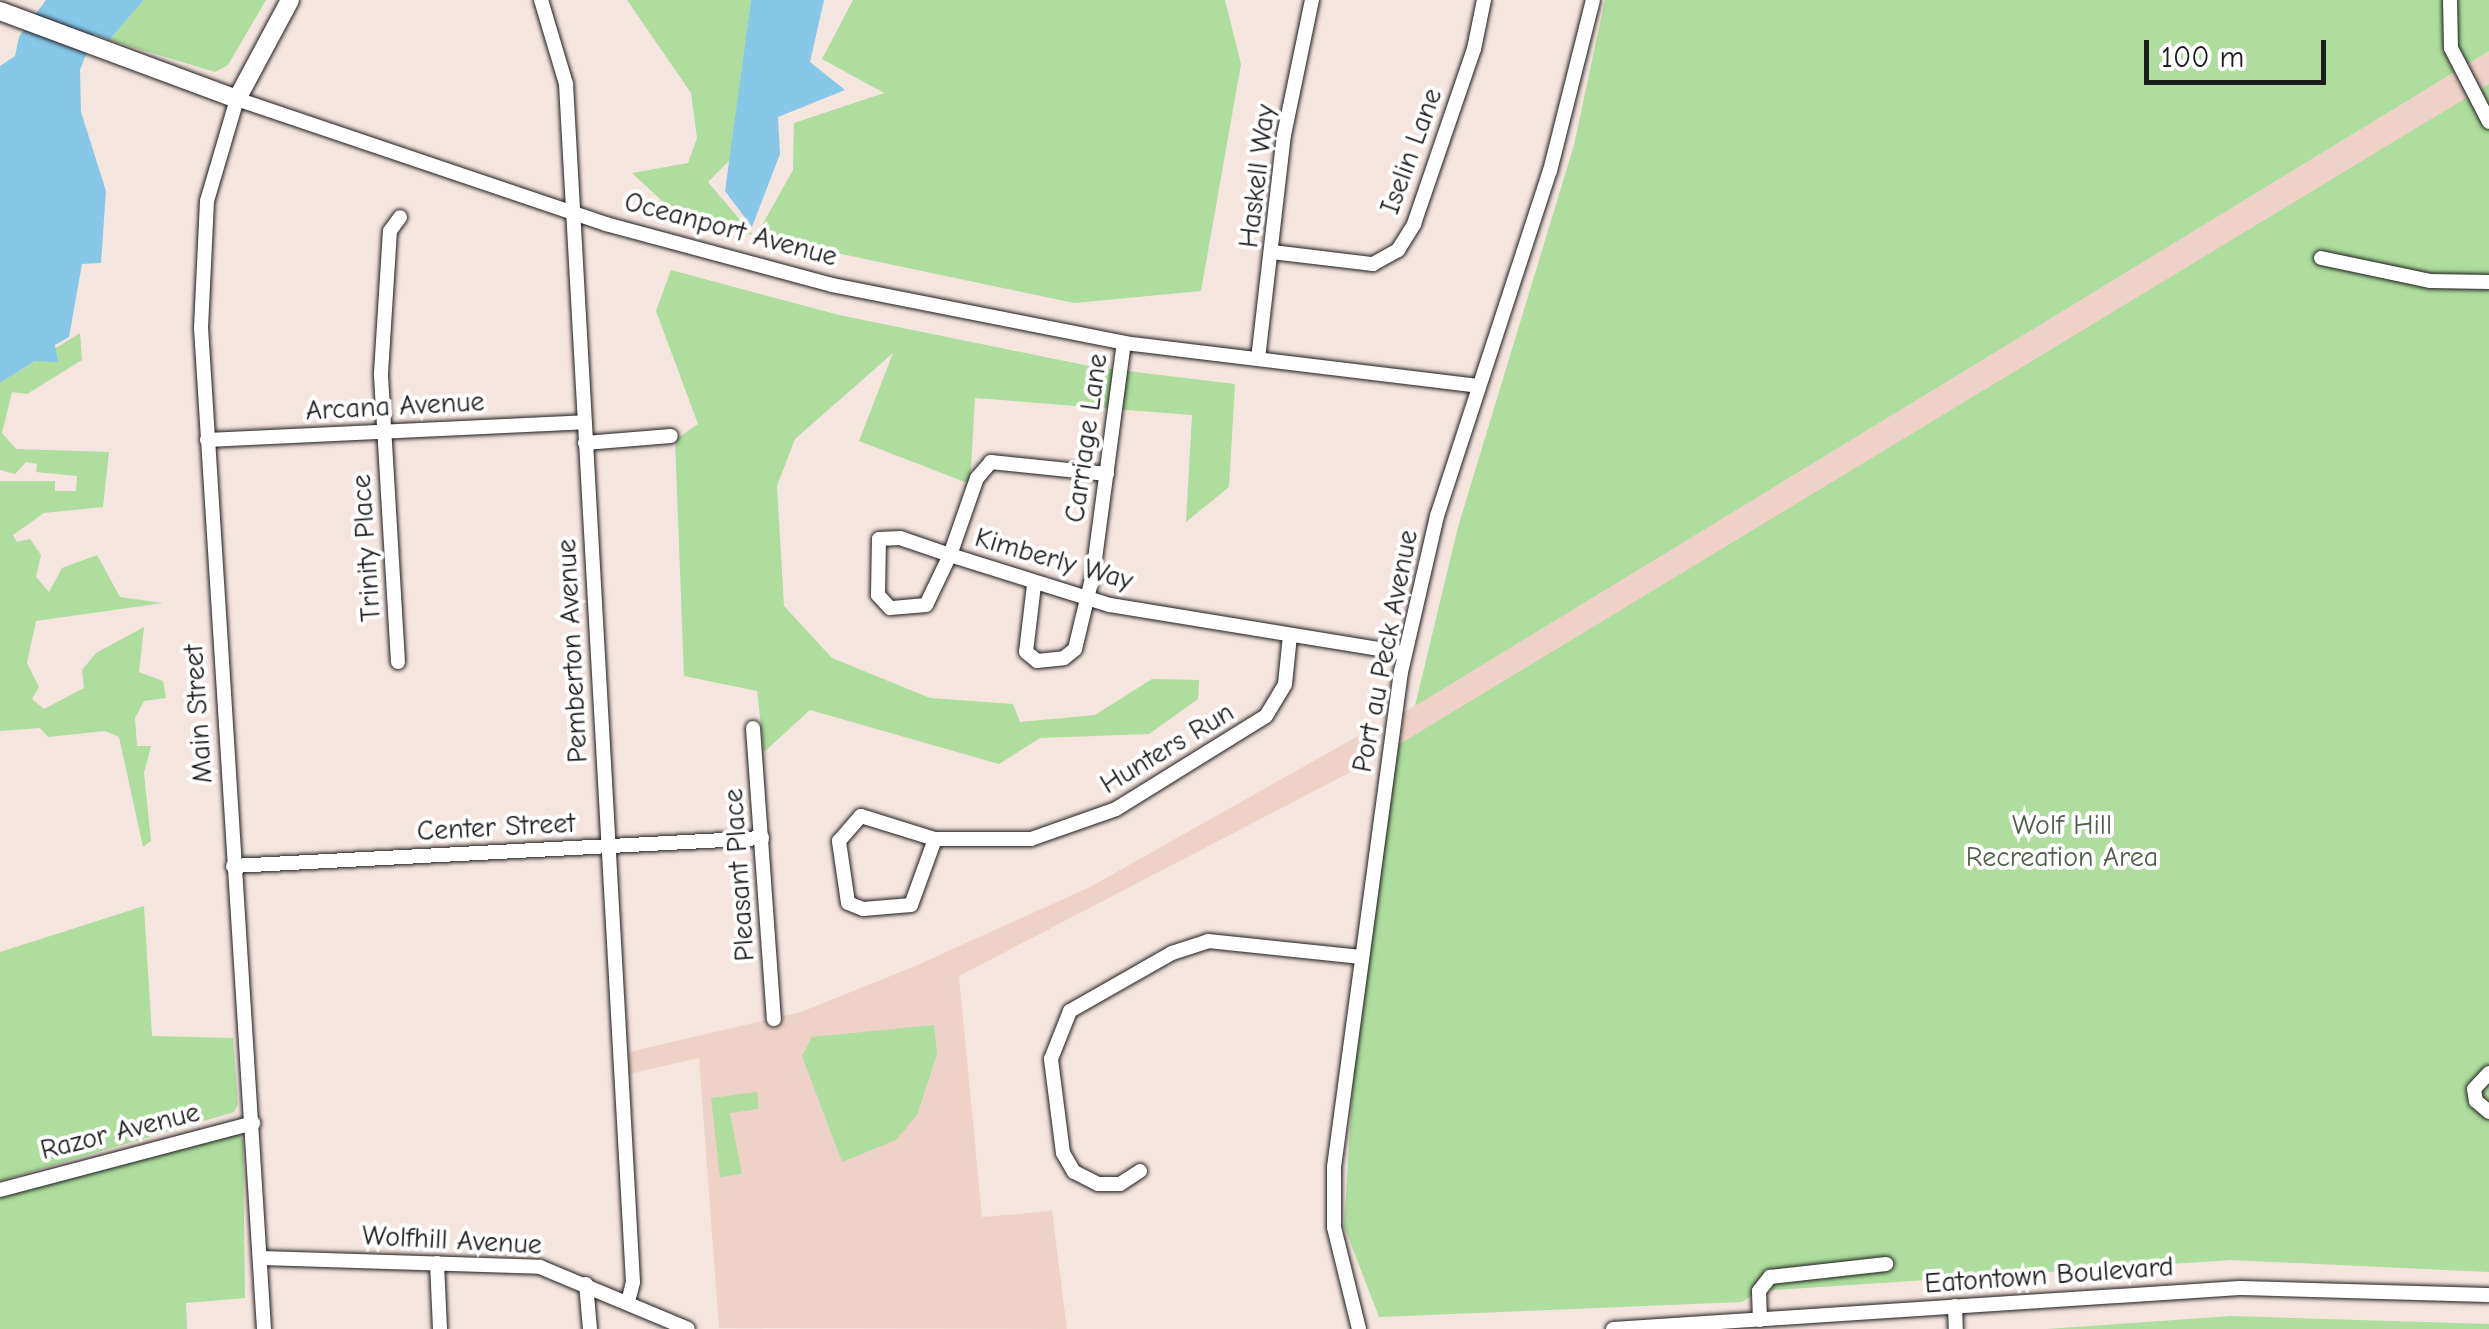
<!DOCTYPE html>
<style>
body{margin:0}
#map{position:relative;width:2489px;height:1329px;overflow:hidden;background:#f5e5df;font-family:"Comic Neue",sans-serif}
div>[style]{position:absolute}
.built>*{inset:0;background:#eed2c8}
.green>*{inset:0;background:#aedd9d}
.water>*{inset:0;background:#87c8e8}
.roads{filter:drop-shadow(0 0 2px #1c1c1c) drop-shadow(0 0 2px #1c1c1c)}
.minor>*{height:14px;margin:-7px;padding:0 7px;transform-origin:7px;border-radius:7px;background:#fff}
.major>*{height:18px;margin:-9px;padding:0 9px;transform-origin:9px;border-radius:9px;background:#fff}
span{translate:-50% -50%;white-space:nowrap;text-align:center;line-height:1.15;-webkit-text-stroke:8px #fff;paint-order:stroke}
.street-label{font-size:28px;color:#1c1c1c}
.park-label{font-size:28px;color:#4f6049}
.scale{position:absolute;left:2144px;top:40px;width:182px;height:45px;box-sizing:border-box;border:5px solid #1c1c1c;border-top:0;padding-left:12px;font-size:30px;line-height:35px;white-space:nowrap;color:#1c1c1c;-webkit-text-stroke:8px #fff;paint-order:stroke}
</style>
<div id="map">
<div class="built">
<i style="clip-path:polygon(2489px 51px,2489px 86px,1399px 745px,1403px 713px)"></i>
<i style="clip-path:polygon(1374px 727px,1368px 763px,959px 976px,982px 1217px,1052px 1211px,1067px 1329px,719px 1328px,699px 1058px,629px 1074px,629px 1052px,801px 1012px,913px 967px,1090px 887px)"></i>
</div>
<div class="green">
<i style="clip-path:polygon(144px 0,266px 0,228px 65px,215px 72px,109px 40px)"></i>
<i style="clip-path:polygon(627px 0,751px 0,730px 160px,708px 182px,753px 235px,676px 214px,632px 173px,688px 163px,697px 138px,691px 93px)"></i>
<i style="clip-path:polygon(853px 0,1225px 0,1241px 64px,1201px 291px,1074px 303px,756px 236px,793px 170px,794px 123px,884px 93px,822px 59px)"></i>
<i style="clip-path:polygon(1605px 0,2489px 0,2489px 51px,1415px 706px,1458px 527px,1574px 145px)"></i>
<i style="clip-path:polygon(2489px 84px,2489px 1272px,2231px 1260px,1759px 1291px,1742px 1302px,1379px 1317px,1344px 1226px,1356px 1031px,1398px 745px)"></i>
<i style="clip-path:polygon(671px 270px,839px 315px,1094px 367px,1235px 384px,1229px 487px,1186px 522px,1192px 415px,975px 398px,970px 484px,859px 441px,893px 353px,795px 439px,777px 486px,784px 606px,832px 658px,930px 698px,1013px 704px,1020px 722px,1095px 715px,1152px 679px,1199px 680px,1198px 699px,1149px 734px,1040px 738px,999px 764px,810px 710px,764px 752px,757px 691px,684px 676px,675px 440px,698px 424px,656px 311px)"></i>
<i style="clip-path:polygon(80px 333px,82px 360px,27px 394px,12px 392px,2px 433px,16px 449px,109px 452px,103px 507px,44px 513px,13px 535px,17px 542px,30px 539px,41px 555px,36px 577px,49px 592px,62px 568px,97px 555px,120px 597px,163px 603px,36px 621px,27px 663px,39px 687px,32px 699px,44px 709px,84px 688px,82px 670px,96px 653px,144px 627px,139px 672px,163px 681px,166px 698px,144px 701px,135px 718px,137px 746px,151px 746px,144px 773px,151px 841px,143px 847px,119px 737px,105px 731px,48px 737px,40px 728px,0 731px,0 481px,55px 481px,55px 491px,76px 491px,77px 476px,36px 472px,37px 464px,26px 462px,15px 474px,0 470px,0 383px)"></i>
<i style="clip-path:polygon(144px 906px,152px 1036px,233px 1038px,238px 1104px,234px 1112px,0 1181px,0 952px)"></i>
<i style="clip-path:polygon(934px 1025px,937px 1054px,917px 1115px,896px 1140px,842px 1162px,802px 1056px,812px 1037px)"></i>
<i style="clip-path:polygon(757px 1092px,759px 1109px,730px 1113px,742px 1174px,720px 1177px,711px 1098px)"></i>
<i style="clip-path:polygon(236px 1132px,243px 1140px,245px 1298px,186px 1303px,187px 1329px,0 1329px,0 1196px)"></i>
<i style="clip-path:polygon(2231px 1316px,2489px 1324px,2489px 1329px,2047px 1329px)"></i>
</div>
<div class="water">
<i style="clip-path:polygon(46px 0,144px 0,109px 40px,94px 34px,80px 70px,81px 112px,106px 191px,101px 263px,82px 264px,69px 337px,55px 345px,58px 362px,35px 361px,0 383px,0 66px,15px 56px,19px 37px)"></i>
<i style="clip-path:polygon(751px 0,824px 0,810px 62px,845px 90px,778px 117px,780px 154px,752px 227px,725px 191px)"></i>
</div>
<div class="roads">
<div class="minor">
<i style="left:541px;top:0;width:88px;rotate:73.4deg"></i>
<i style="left:566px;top:84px;width:1200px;rotate:86.8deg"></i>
<i style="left:633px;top:1282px;width:21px;rotate:104deg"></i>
<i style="left:2450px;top:0;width:48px;rotate:88.8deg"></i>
<i style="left:2451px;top:48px;width:83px;rotate:62.8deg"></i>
<i style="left:1272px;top:252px;width:102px;rotate:6.8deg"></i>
<i style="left:1373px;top:264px;width:29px;rotate:-29deg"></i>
<i style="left:1398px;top:250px;width:31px;rotate:-58deg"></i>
<i style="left:1414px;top:224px;width:185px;rotate:-71.1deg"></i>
<i style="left:1474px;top:49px;width:50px;rotate:-78.5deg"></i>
<i style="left:2321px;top:258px;width:111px;rotate:11.9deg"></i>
<i style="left:2430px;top:281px;width:59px;rotate:1deg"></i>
<i style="left:1258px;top:359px;width:226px;rotate:-83.4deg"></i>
<i style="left:1284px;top:135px;width:138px;rotate:-78.3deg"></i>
<i style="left:207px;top:440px;width:378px;rotate:-2.7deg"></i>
<i style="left:585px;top:443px;width:86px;rotate:-4.7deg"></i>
<i style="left:1107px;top:474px;width:117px;rotate:-174.1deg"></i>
<i style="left:991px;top:462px;width:21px;rotate:131deg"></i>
<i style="left:977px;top:478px;width:82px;rotate:109.3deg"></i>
<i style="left:950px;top:555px;width:168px;rotate:17.4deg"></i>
<i style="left:1110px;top:605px;width:298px;rotate:9.3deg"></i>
<i style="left:900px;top:538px;width:53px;rotate:18.8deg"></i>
<i style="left:950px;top:555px;width:55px;rotate:115.6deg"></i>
<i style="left:926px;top:605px;width:36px;rotate:175deg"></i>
<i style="left:890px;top:608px;width:18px;rotate:-133deg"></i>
<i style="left:878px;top:595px;width:56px;rotate:-89deg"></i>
<i style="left:879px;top:539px;width:21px;rotate:-3deg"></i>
<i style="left:1034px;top:585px;width:67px;rotate:96.8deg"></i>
<i style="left:1026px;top:652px;width:14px;rotate:39deg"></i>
<i style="left:1037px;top:661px;width:27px;rotate:-6deg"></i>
<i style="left:1064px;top:658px;width:14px;rotate:-39deg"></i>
<i style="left:1075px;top:649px;width:77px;rotate:-76.5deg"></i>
<i style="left:1093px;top:574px;width:233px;rotate:-82.4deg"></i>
<i style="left:398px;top:662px;width:289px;rotate:-93.4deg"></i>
<i style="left:381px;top:373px;width:142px;rotate:-86.4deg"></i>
<i style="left:390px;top:231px;width:17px;rotate:-54deg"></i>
<i style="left:753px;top:728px;width:292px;rotate:85.9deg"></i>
<i style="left:861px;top:816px;width:77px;rotate:17.3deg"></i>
<i style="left:935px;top:839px;width:70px;rotate:110deg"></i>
<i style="left:911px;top:905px;width:48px;rotate:175.2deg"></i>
<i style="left:863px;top:909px;width:16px;rotate:-158deg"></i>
<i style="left:848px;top:903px;width:63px;rotate:-98.3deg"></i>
<i style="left:839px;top:841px;width:33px;rotate:-49deg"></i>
<i style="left:935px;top:839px;width:96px"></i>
<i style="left:1031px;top:839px;width:90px;rotate:-19.4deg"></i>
<i style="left:1116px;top:809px;width:176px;rotate:-31.8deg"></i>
<i style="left:1266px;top:716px;width:37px;rotate:-59deg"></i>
<i style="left:1285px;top:684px;width:48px;rotate:-84.1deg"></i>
<i style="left:233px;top:866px;width:530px;rotate:-3.03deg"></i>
<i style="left:2489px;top:1073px;width:22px;rotate:133deg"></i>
<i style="left:2474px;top:1089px;width:12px;rotate:81deg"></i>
<i style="left:2476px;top:1101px;width:17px;rotate:40deg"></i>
<i style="left:1140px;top:1171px;width:24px;rotate:147deg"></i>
<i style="left:1120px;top:1184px;width:22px;rotate:180deg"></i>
<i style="left:1098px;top:1184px;width:27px;rotate:-153deg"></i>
<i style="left:1074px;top:1172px;width:22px;rotate:-120deg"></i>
<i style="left:1063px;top:1153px;width:95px;rotate:-97.3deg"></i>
<i style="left:1051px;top:1059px;width:52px;rotate:-68.4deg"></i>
<i style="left:1070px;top:1011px;width:117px;rotate:-29.6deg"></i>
<i style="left:1172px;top:953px;width:38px;rotate:-18deg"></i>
<i style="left:1208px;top:941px;width:154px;rotate:6deg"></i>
<i style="left:0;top:1190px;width:262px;rotate:-14.8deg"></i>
<i style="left:261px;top:1258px;width:279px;rotate:1.8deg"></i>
<i style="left:540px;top:1267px;width:160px;rotate:22.7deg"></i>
<i style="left:437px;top:1263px;width:66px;rotate:87.4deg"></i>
<i style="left:586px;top:1284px;width:45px;rotate:84.9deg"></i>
<i style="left:1955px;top:1306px;width:23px;rotate:88deg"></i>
<i style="left:1760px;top:1320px;width:29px;rotate:-92deg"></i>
<i style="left:1759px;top:1291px;width:18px;rotate:-52deg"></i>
<i style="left:1770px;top:1277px;width:117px;rotate:-6.4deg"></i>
<i style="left:264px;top:1329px;width:1003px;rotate:-93.6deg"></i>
<i style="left:201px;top:328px;width:127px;rotate:-87.3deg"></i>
<i style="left:207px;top:201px;width:106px;rotate:-73.6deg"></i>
<i style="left:237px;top:99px;width:390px;rotate:18.7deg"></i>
<i style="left:606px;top:224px;width:234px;rotate:15.1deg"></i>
<i style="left:832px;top:285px;width:298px;rotate:11.2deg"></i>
<i style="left:1124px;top:343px;width:356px;rotate:6.9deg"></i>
<i style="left:1359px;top:1329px;width:105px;rotate:-103.8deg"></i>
<i style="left:1334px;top:1227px;width:60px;rotate:-90deg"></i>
<i style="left:1334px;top:1167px;width:500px;rotate:-82.3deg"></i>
<i style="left:1401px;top:672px;width:160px;rotate:-77deg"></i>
<i style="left:1437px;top:516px;width:363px;rotate:-71.9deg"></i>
<i style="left:1550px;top:171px;width:176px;rotate:-75.9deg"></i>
<i style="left:1613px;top:1329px;width:628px;rotate:-3.74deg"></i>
<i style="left:2240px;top:1288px;width:249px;rotate:1.6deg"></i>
</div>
<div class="major">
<i style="left:0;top:11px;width:253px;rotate:20.4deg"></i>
<i style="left:237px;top:99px;width:112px;rotate:-61.8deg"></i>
</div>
</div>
<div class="street-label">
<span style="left:1411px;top:151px;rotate:-70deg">Iselin Lane</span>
<span style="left:1257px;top:176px;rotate:-83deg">Haskell Way</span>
<span style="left:731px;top:229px;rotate:15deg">Oceanport Avenue</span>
<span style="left:395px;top:406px;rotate:-3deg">Arcana Avenue</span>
<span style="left:1086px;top:438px;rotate:-82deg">Carriage Lane</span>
<span style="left:366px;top:548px;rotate:-94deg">Trinity Place</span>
<span style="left:1054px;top:559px;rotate:16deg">Kimberly Way</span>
<span style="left:572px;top:651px;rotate:-93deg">Pemberton Avenue</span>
<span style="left:1385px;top:651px;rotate:-79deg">Port au Peck Avenue</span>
<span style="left:198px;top:714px;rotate:-94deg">Main Street</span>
<span style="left:1167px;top:748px;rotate:-31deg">Hunters Run</span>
<span style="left:496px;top:827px;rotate:-3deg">Center Street</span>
<span style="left:739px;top:875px;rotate:-94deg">Pleasant Place</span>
<span style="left:120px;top:1131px;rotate:-14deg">Razor Avenue</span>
<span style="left:452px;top:1240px;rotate:3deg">Wolfhill Avenue</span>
<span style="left:2049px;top:1275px;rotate:-4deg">Eatontown Boulevard</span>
</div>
<div class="park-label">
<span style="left:2062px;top:841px">Wolf Hill<br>Recreation Area</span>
</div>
<div class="scale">100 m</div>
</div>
